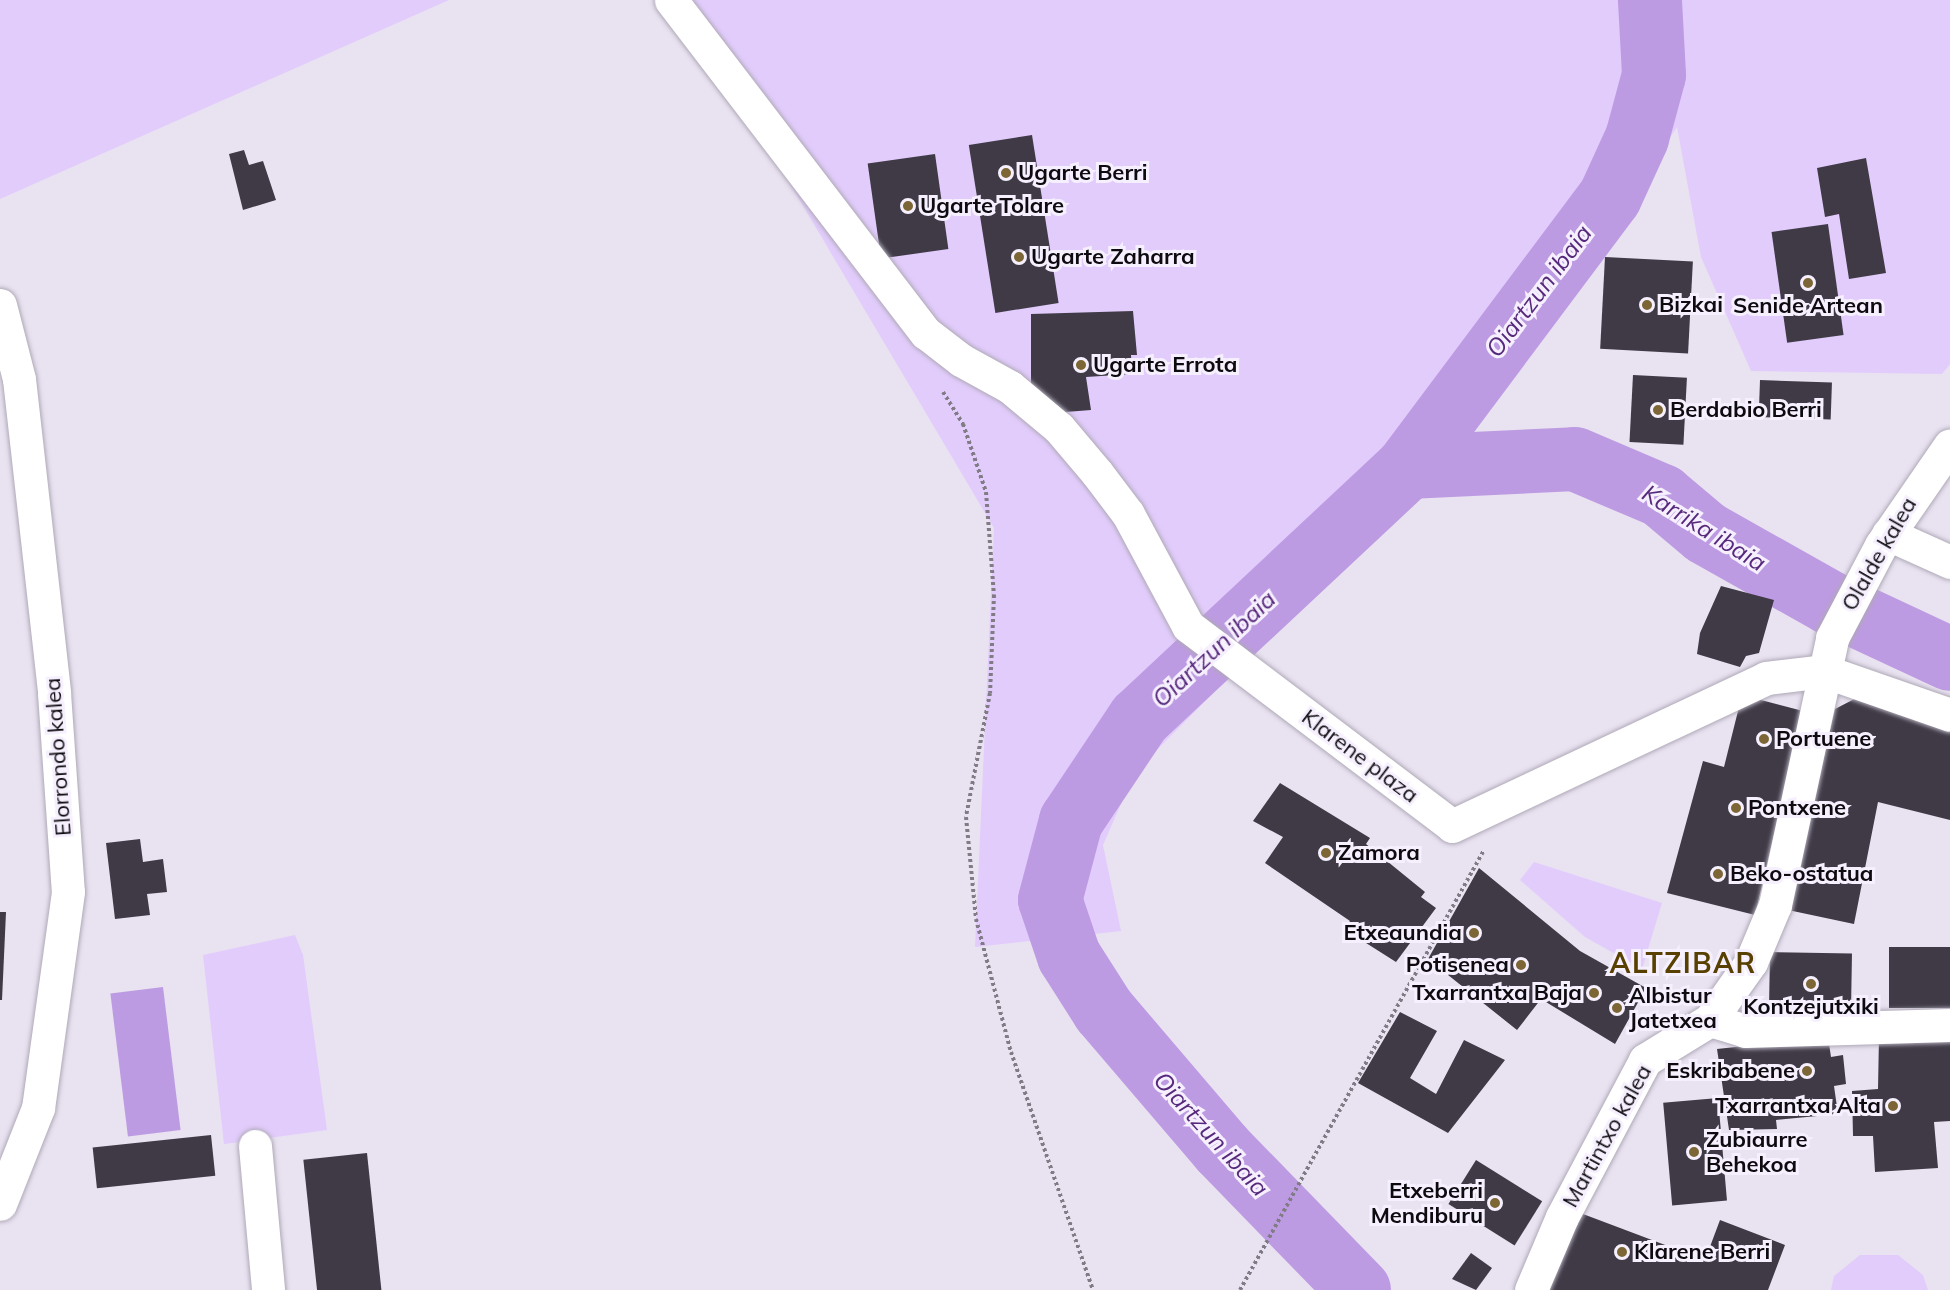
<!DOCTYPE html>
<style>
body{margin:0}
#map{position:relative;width:1950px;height:1290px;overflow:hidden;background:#e9e2f1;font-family:Mulish,sans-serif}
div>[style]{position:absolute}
.green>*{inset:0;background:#e2ccfc}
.water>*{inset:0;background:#bd9be2;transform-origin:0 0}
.river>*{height:64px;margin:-32px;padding:0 32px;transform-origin:32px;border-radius:32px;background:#bd9be2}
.building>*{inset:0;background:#3f3a46;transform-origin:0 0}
.path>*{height:4px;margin-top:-2px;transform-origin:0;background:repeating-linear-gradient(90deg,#807b85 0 3px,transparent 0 6px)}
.roads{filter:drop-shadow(0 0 2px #afa9b7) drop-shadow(0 0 2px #afa9b7)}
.minor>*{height:33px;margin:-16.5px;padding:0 16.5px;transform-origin:16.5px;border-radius:16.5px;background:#fff}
.dots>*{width:16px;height:16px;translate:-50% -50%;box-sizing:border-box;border:3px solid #f6f0fe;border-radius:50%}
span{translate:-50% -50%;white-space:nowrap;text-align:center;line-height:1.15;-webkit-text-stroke:6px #f6f0fe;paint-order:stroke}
.poi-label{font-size:22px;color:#0d0b10;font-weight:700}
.left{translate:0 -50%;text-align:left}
.right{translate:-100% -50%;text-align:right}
.street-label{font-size:22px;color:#0d0b10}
.water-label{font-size:24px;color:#56297c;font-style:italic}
.district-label{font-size:28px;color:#584100;font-weight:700;letter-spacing:1.5px}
</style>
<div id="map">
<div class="green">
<i style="clip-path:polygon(0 0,449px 0,0 199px)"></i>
<i style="clip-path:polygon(681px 0,1950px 0,1950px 364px,1942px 374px,1751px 371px,1701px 257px,1677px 127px,1470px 434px,1135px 772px,1103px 845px,1121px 931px,975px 947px,994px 528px)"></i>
<i style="clip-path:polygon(1534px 862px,1662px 903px,1642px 969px,1585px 937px,1520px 880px)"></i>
<i style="clip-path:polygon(295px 935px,303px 955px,327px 1130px,224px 1144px,203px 955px)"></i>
<i style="clip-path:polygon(1860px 1255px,1898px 1255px,1923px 1275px,1928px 1290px,1831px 1290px,1834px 1276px)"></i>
</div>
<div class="water">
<i style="left:163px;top:987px;width:144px;height:53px;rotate:83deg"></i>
</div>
<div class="river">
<i style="left:1408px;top:467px;width:167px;rotate:-2.7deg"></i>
<i style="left:1575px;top:459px;width:95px;rotate:23deg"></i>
<i style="left:1662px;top:496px;width:57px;rotate:40.1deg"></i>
<i style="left:1706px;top:533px;width:142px;rotate:29.4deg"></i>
<i style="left:1830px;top:603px;width:132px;rotate:25deg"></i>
<i style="left:1359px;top:1290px;width:197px;rotate:-134.2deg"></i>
<i style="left:1222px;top:1149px;width:182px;rotate:-130.5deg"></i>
<i style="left:1104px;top:1011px;width:65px;rotate:-122.5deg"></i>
<i style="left:1069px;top:956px;width:59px;rotate:-108.7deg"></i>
<i style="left:1050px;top:900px;width:82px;rotate:-75.1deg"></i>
<i style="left:1071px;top:821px;width:123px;rotate:-56.3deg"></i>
<i style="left:1139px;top:719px;width:369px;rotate:-43.1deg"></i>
<i style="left:1408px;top:467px;width:337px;rotate:-53.2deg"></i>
<i style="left:1610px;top:197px;width:65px;rotate:-65.4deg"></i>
<i style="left:1637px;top:138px;width:65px;rotate:-74.9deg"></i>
<i style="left:1654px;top:75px;width:75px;rotate:-93.1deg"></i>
</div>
<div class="building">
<i style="left:1032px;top:135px;width:170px;height:64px;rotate:81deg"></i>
<i style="clip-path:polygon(244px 150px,249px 165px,263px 161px,276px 200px,243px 210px,229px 154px)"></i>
<i style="left:935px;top:154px;width:96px;height:68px;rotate:82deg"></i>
<i style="clip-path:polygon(1866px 158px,1886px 273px,1849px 279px,1839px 214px,1825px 217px,1817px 168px)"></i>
<i style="left:1828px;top:224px;width:112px;height:57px;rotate:82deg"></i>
<i style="left:1605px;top:257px;width:88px;height:92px;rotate:3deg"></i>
<i style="clip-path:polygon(1133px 311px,1137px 355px,1131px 355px,1132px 374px,1086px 377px,1091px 410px,1053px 413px,1031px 388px,1031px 314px)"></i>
<i style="left:1633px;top:375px;width:54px;height:67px;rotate:3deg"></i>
<i style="left:1760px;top:380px;width:72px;height:37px;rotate:2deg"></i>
<i style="clip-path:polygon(1721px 586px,1774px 600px,1759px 653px,1746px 656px,1740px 667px,1697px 654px,1700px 633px)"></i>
<i style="clip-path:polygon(1866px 693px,1950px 729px,1950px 820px,1878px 802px,1854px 924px,1788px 910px,1835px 709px)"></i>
<i style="clip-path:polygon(1742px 695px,1803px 711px,1755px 915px,1667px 893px,1703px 761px,1724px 767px)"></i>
<i style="clip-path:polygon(1280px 783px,1370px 838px,1366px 844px,1425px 892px,1421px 897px,1436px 908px,1396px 962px,1344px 929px,1350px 921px,1265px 863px,1283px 837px,1253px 821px)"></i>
<i style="clip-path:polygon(140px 839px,143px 862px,163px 859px,167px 892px,147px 894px,150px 915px,115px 919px,106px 843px)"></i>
<i style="clip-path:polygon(1479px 868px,1580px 951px,1646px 988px,1615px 1044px,1541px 999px,1517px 1030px,1428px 959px)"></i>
<i style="clip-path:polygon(0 912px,6px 912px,2px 1000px,0 1000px)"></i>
<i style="left:1950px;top:947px;width:61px;height:61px;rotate:90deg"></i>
<i style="left:1770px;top:952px;width:82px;height:64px;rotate:1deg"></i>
<i style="clip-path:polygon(1400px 1012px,1437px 1031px,1410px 1078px,1436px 1094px,1464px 1040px,1505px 1060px,1448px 1133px,1358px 1083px)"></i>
<i style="clip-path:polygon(1950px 1034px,1950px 1121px,1934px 1122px,1938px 1168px,1875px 1172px,1873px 1136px,1853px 1136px,1852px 1091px,1878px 1089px,1879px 1036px)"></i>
<i style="clip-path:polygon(1828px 1037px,1831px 1057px,1843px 1055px,1846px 1084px,1834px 1086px,1838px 1114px,1776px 1120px,1777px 1129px,1729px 1130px,1717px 1049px)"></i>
<i style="left:1718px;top:1098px;width:103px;height:55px;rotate:85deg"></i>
<i style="left:211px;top:1135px;width:41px;height:119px;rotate:84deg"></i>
<i style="left:367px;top:1153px;width:138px;height:64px;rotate:84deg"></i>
<i style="left:1476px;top:1160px;width:78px;height:52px;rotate:32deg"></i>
<i style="clip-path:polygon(1575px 1211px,1705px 1260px,1720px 1220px,1785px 1245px,1768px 1290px,1546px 1290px)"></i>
<i style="clip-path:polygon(1471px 1253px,1492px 1268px,1476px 1290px,1452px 1279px)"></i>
</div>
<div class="path">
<i style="left:943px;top:392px;width:38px;rotate:58deg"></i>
<i style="left:963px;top:424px;width:72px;rotate:71.3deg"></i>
<i style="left:986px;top:492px;width:103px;rotate:85.6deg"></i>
<i style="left:994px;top:595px;width:98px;rotate:92.3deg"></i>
<i style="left:990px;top:693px;width:126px;rotate:101deg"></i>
<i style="left:966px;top:817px;width:102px;rotate:84.4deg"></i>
<i style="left:976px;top:919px;width:138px;rotate:75.3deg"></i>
<i style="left:1011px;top:1052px;width:252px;rotate:71deg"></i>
<i style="left:1240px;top:1290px;width:503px;rotate:-60.99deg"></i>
</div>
<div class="roads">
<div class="minor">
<i style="left:671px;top:0;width:419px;rotate:52.6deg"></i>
<i style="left:926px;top:333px;width:44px;rotate:37.6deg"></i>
<i style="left:961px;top:360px;width:56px;rotate:28.9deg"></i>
<i style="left:1010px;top:387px;width:64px;rotate:39.9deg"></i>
<i style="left:1059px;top:428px;width:59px;rotate:49.8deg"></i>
<i style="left:1097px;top:473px;width:51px;rotate:52.9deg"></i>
<i style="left:1128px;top:514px;width:127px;rotate:61.8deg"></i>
<i style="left:1188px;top:626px;width:331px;rotate:37.1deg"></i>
<i style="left:1452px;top:826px;width:347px;rotate:-25.2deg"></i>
<i style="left:1766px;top:678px;width:58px;rotate:-6.9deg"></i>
<i style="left:1824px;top:671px;width:133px;rotate:19.2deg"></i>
<i style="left:0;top:305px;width:76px;rotate:75.6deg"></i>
<i style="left:19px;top:379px;width:316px;rotate:83.6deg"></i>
<i style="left:54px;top:693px;width:199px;rotate:86deg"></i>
<i style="left:68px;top:892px;width:218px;rotate:97.9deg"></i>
<i style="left:38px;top:1108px;width:103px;rotate:111.6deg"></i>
<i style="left:1888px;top:534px;width:68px;rotate:24.3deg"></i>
<i style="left:1710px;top:1020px;width:37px;rotate:17deg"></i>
<i style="left:1745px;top:1031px;width:205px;rotate:-1.7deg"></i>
<i style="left:255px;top:1146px;width:145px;rotate:84.8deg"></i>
<i style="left:1531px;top:1290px;width:79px;rotate:-67deg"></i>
<i style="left:1562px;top:1217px;width:178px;rotate:-62.1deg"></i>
<i style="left:1645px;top:1060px;width:76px;rotate:-31.6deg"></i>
<i style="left:1710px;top:1020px;width:71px;rotate:-54.7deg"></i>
<i style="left:1751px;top:962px;width:62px;rotate:-67.2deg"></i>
<i style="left:1775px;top:905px;width:273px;rotate:-77.9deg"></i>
<i style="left:1832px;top:638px;width:105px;rotate:-62.2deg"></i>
<i style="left:1881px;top:545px;width:121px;rotate:-55.4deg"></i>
</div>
</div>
<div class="dots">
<i style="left:1006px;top:173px;background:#7c6635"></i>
<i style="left:908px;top:206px;background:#7c6635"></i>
<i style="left:1019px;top:257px;background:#7c6635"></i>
<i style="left:1808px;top:283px;background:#7c6635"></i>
<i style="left:1647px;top:305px;background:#7c6635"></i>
<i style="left:1081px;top:365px;background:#7c6635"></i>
<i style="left:1658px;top:410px;background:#7c6635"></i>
<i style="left:1764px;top:739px;background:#7c6635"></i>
<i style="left:1736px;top:808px;background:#7c6635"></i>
<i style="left:1326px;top:853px;background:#7c6635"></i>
<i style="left:1718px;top:874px;background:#7c6635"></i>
<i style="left:1474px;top:933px;background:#7c6635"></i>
<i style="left:1521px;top:965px;background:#7c6635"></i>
<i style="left:1811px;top:984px;background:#7c6635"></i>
<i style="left:1594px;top:993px;background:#7c6635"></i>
<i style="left:1617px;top:1008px;background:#7c6635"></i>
<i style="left:1807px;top:1071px;background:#7c6635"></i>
<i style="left:1893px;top:1106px;background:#7c6635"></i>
<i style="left:1694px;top:1152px;background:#7c6635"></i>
<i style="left:1495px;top:1203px;background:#7c6635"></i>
<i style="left:1622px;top:1252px;background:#7c6635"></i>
</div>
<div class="poi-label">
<span class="left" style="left:1018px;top:173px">Ugarte Berri</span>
<span class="left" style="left:920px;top:206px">Ugarte Tolare</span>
<span class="left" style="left:1031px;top:257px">Ugarte Zaharra</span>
<span class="left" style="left:1659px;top:305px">Bizkai</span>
<span style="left:1808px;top:306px">Senide Artean</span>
<span class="left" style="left:1093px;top:365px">Ugarte Errota</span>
<span class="left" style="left:1670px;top:410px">Berdabio Berri</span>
<span class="left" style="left:1776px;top:739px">Portuene</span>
<span class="left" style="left:1748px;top:808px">Pontxene</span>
<span class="left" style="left:1338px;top:853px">Zamora</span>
<span class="left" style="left:1730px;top:874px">Beko-ostatua</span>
<span class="right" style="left:1462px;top:933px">Etxeaundia</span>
<span class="right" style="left:1509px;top:965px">Potisenea</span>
<span class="right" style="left:1582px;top:993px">Txarrantxa Baja</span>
<span class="left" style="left:1629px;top:1008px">Albistur<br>Jatetxea</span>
<span style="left:1811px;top:1007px">Kontzejutxiki</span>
<span class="right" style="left:1795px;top:1071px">Eskribabene</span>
<span class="right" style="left:1881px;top:1106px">Txarrantxa Alta</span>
<span class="left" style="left:1706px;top:1152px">Zubiaurre<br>Behekoa</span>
<span class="right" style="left:1483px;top:1203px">Etxeberri<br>Mendiburu</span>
<span class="left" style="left:1634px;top:1252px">Klarene Berri</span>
</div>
<div class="street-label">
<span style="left:1879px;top:554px;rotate:-60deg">Olalde kalea</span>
<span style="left:1360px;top:756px;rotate:37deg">Klarene plaza</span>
<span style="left:58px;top:757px;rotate:-94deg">Elorrondo kalea</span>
<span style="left:1607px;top:1136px;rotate:-61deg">Martintxo kalea</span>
</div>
<div class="water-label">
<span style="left:1539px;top:291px;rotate:-53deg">Oiartzun ibaia</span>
<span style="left:1704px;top:528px;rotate:32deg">Karrika ibaia</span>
<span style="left:1214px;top:649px;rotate:-43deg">Oiartzun ibaia</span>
<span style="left:1211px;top:1134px;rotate:48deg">Oiartzun ibaia</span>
</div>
<div class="district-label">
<span style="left:1683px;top:963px">ALTZIBAR</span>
</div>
</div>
